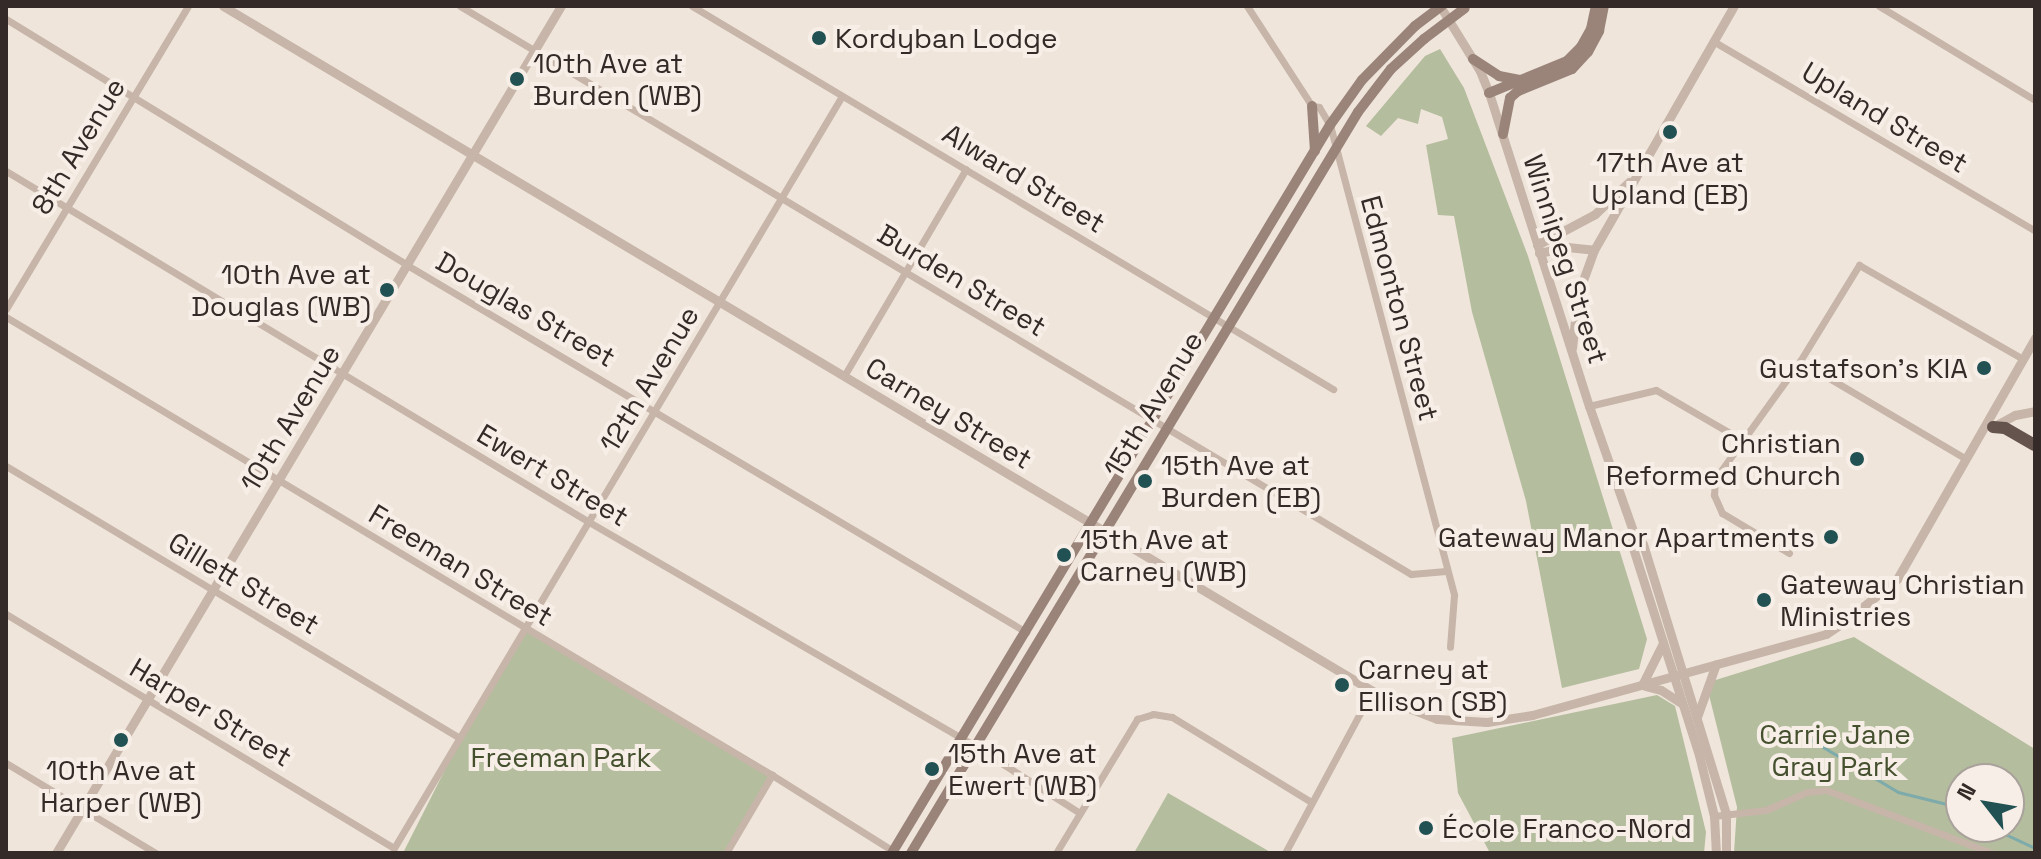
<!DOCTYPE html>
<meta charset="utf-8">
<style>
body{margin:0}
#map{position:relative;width:2041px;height:859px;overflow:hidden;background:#efe5db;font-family:"Space Grotesk",sans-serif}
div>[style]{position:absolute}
.green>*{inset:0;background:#b4bd9d}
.stream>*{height:3px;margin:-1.5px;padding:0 1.5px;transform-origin:1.5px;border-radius:1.5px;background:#7daaaa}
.minor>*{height:7px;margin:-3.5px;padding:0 3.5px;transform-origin:3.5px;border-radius:3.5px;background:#c6b5a8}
.tertiary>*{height:9px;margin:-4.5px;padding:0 4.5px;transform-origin:4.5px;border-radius:4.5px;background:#c6b5a8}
.secondary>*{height:10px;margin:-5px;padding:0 5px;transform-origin:5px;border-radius:5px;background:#9a847a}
.trunk>*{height:12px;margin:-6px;padding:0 6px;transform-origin:6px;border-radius:6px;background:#64544d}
.secondary-bridge>*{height:10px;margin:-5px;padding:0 5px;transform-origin:5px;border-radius:5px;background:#9a847a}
.dots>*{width:22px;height:22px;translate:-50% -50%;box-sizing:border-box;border:4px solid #f7efe7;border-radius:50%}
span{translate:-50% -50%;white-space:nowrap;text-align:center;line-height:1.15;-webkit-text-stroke:8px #f7efe7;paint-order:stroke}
.poi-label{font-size:28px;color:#342b28}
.left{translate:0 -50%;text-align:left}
.right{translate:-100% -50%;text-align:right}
.street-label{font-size:28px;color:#342b28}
.park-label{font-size:28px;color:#45502e}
.frame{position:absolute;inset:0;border:8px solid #342b28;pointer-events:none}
.north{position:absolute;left:1945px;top:763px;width:80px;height:80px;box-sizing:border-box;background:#f7efe7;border:2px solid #a9a19b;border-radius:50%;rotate:301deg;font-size:22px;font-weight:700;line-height:32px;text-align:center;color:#342b28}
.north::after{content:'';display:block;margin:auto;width:28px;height:36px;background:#215152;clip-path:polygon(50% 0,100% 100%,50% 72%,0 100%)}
</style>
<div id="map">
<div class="green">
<i style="clip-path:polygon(1440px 49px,1464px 88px,1528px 256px,1647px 639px,1639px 669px,1562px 688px,1526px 501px,1472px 312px,1454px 216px,1438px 215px,1426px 145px,1448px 139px,1442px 117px,1421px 109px,1418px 124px,1398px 118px,1381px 136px,1366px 126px,1425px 56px)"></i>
<i style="clip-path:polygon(528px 628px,773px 772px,726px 853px,403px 853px,461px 738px)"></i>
<i style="clip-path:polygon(evenodd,1854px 637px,2035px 749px,2035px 853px,1734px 853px,1737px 807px,1706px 683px,1854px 637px,1961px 779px,2009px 779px,2009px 827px,1961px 827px,1961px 779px)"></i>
<i style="clip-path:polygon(1657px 695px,1675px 706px,1706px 832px,1704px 853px,1490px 853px,1458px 793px,1452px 738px)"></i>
<i style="clip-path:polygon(1168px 793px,1272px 853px,1134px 853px)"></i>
</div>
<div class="stream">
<i style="left:1808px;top:738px;width:105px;rotate:31deg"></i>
<i style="left:1898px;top:792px;width:50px;rotate:13.8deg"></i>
<i style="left:1947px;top:804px;width:16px;rotate:27deg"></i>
<i style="left:1990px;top:827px;width:50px;rotate:25deg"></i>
</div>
<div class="minor">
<i style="left:460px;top:6px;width:1108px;rotate:30.85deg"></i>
<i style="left:1411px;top:574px;width:35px;rotate:-5deg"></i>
<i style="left:692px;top:6px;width:747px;rotate:30.86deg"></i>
<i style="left:1247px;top:6px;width:119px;rotate:57deg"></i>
<i style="left:1312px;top:106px;width:7px;rotate:8deg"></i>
<i style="left:1319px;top:107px;width:21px;rotate:59deg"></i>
<i style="left:1330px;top:125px;width:486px;rotate:75.2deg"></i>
<i style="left:1454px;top:595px;width:52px;rotate:94.4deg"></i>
<i style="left:1879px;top:6px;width:182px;rotate:31.1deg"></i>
<i style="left:6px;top:19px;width:470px;rotate:31.5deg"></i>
<i style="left:407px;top:265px;width:720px;rotate:30.66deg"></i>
<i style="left:1713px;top:41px;width:374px;rotate:30.5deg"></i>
<i style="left:6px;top:171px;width:681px;rotate:31.05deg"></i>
<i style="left:589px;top:522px;width:440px;rotate:30.1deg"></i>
<i style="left:970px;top:743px;width:130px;rotate:32.5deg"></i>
<i style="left:6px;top:309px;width:353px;rotate:-59deg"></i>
<i style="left:6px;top:317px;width:892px;rotate:30.88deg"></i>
<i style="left:772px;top:775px;width:143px;rotate:32.1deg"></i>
<i style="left:1800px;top:361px;width:191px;rotate:30.5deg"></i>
<i style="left:844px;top:376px;width:240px;rotate:-59.5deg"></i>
<i style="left:1589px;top:406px;width:69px;rotate:-13.4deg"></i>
<i style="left:1656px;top:390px;width:99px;rotate:30.2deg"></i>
<i style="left:6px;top:466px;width:529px;rotate:30.93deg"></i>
<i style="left:1789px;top:553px;width:78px;rotate:-149.2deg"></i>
<i style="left:1722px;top:513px;width:20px;rotate:-114deg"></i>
<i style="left:1714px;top:495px;width:16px;rotate:-86deg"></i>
<i style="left:1715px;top:479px;width:145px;rotate:-54.2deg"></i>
<i style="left:1800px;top:361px;width:113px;rotate:-58.4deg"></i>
<i style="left:1859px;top:265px;width:189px;rotate:29.8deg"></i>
<i style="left:6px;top:614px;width:453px;rotate:31.1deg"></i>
<i style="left:394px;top:848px;width:875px;rotate:-59.22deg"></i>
<i style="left:6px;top:763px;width:175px;rotate:31deg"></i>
<i style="left:1714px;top:816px;width:52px;rotate:-6.6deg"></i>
<i style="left:1766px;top:810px;width:45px;rotate:-23.7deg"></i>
<i style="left:1807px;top:792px;width:19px;rotate:-6deg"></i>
<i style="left:1826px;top:790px;width:178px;rotate:20.8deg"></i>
<i style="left:726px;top:853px;width:91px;rotate:-59.5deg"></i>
<i style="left:1056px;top:853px;width:157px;rotate:-58.8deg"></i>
<i style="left:1137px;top:719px;width:17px;rotate:-17deg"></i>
<i style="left:1153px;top:714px;width:19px;rotate:9deg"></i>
<i style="left:1172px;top:717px;width:163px;rotate:31.4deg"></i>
<i style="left:1285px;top:853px;width:184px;rotate:-61.8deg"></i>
</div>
<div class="tertiary">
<i style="left:223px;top:6px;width:1354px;rotate:30.79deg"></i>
<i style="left:1386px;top:699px;width:55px;rotate:21.4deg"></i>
<i style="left:1437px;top:719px;width:50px;rotate:3.4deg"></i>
<i style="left:1487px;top:722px;width:46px;rotate:-8.8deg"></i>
<i style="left:1532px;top:715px;width:305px;rotate:-15.4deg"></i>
<i style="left:1826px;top:634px;width:27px;rotate:-34deg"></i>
<i style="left:1848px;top:619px;width:63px;rotate:-39.2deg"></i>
<i style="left:1897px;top:579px;width:278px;rotate:-60.2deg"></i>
<i style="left:1440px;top:6px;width:76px;rotate:58.4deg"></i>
<i style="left:1480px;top:71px;width:24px;rotate:68deg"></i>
<i style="left:1489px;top:93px;width:329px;rotate:72.3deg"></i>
<i style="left:1589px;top:406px;width:136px;rotate:70.6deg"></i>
<i style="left:1634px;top:534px;width:13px;rotate:48deg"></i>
<i style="left:1643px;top:544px;width:282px;rotate:72.9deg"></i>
<i style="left:1726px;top:813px;width:40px;rotate:90deg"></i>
<i style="left:1537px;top:245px;width:66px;rotate:-28.1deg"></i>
<i style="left:1595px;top:214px;width:47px;rotate:-43.3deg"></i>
<i style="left:1539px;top:253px;width:29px;rotate:-12deg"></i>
<i style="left:1567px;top:247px;width:27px;rotate:6deg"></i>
<i style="left:1572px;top:348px;width:54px;rotate:-83.7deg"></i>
<i style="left:1578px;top:294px;width:47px;rotate:-70deg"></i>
<i style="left:1594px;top:250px;width:281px;rotate:-60.2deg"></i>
<i style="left:1993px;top:427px;width:25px;rotate:-29deg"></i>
<i style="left:2015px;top:415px;width:20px;rotate:-11deg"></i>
<i style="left:1634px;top:534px;width:11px;rotate:100deg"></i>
<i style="left:1632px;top:545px;width:220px;rotate:72.3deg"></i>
<i style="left:1699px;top:755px;width:63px;rotate:76.2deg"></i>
<i style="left:1714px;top:816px;width:37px;rotate:87deg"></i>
<i style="left:1642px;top:685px;width:47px;rotate:-63.4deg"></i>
<i style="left:1645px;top:686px;width:16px;rotate:14deg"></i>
<i style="left:1661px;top:690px;width:24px;rotate:33deg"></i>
<i style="left:1697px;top:717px;width:56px;rotate:-70.3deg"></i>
<i style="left:56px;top:853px;width:986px;rotate:-59.2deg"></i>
</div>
<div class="secondary">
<i style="left:1473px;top:59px;width:31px;rotate:33deg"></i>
<i style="left:1499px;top:76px;width:21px;rotate:11deg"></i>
<i style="left:1489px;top:93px;width:84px;rotate:-22.3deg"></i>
<i style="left:1567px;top:61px;width:20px;rotate:-45deg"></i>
<i style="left:1581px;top:47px;width:21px;rotate:-61deg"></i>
<i style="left:1591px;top:29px;width:24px;rotate:-78deg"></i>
<i style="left:1312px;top:106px;width:45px;rotate:86.2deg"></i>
<i style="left:1503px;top:134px;width:37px;rotate:-79deg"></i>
<i style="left:1510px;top:98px;width:11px;rotate:-41deg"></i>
<i style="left:1518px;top:91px;width:58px;rotate:-22.2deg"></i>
<i style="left:1572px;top:69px;width:23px;rotate:-47deg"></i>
<i style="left:1588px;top:52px;width:24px;rotate:-62deg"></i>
<i style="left:1599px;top:31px;width:25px;rotate:-79deg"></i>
<i style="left:892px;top:853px;width:850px;rotate:-58.97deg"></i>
<i style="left:1330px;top:125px;width:55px;rotate:-54.6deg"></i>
<i style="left:1362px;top:80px;width:76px;rotate:-45.5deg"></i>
<i style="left:911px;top:853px;width:865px;rotate:-58.9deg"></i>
<i style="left:1358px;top:112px;width:54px;rotate:-52.5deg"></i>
<i style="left:1391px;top:69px;width:45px;rotate:-42.3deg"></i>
</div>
<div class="trunk">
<i style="left:1993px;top:427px;width:12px;rotate:5deg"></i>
<i style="left:2005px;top:428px;width:34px;rotate:30deg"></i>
</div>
<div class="secondary-bridge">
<i style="left:1415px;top:26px;width:34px;rotate:-37deg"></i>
<i style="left:1424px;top:39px;width:51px;rotate:-37.1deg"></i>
</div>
<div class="dots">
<i style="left:819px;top:38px;background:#215152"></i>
<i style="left:517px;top:79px;background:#215152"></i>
<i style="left:1670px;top:132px;background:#215152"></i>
<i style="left:387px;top:290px;background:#215152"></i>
<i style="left:1984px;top:368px;background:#215152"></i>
<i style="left:1857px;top:459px;background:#215152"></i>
<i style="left:1145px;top:481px;background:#215152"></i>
<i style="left:1831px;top:537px;background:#215152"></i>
<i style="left:1064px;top:555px;background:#215152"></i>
<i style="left:1764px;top:600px;background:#215152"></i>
<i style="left:1342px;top:685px;background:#215152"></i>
<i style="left:121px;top:740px;background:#215152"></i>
<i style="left:932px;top:769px;background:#215152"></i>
<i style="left:1426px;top:828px;background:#215152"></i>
</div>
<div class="poi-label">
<span class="left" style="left:835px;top:38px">Kordyban Lodge</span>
<span class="left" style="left:533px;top:79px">10th Ave at<br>Burden (WB)</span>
<span style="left:1670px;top:178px">17th Ave at<br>Upland (EB)</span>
<span class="right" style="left:371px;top:290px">10th Ave at<br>Douglas (WB)</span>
<span class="right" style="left:1968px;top:368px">Gustafson's KIA</span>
<span class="right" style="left:1841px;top:459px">Christian<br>Reformed Church</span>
<span class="left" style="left:1161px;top:481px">15th Ave at<br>Burden (EB)</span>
<span class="right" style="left:1815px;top:537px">Gateway Manor Apartments</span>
<span class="left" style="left:1080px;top:555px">15th Ave at<br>Carney (WB)</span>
<span class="left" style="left:1780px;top:600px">Gateway Christian<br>Ministries</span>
<span class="left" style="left:1358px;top:685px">Carney at<br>Ellison (SB)</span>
<span class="left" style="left:948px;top:769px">15th Ave at<br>Ewert (WB)</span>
<span style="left:121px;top:786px">10th Ave at<br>Harper (WB)</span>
<span class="left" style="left:1442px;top:828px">École Franco-Nord</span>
</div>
<div class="street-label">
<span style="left:1885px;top:117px;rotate:31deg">Upland Street</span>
<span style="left:78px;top:146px;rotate:-59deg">8th Avenue</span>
<span style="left:1024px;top:178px;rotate:31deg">Alward Street</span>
<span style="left:1566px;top:259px;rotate:72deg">Winnipeg Street</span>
<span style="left:962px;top:280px;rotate:31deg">Burden Street</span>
<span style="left:1400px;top:308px;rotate:75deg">Edmonton Street</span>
<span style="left:526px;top:309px;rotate:30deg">Douglas Street</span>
<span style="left:649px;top:379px;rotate:-59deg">12th Avenue</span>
<span style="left:1153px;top:404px;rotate:-59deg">15th Avenue</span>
<span style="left:949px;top:413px;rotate:31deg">Carney Street</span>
<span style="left:290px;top:418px;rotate:-59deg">10th Avenue</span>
<span style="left:553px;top:475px;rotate:31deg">Ewert Street</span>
<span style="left:461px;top:565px;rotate:31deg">Freeman Street</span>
<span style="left:244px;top:583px;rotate:31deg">Gillett Street</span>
<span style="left:211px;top:712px;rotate:31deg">Harper Street</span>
</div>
<div class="park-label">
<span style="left:1835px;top:750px">Carrie Jane<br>Gray Park</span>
<span style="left:561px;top:757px">Freeman Park</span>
</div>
<div class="frame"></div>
<div class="north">N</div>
</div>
